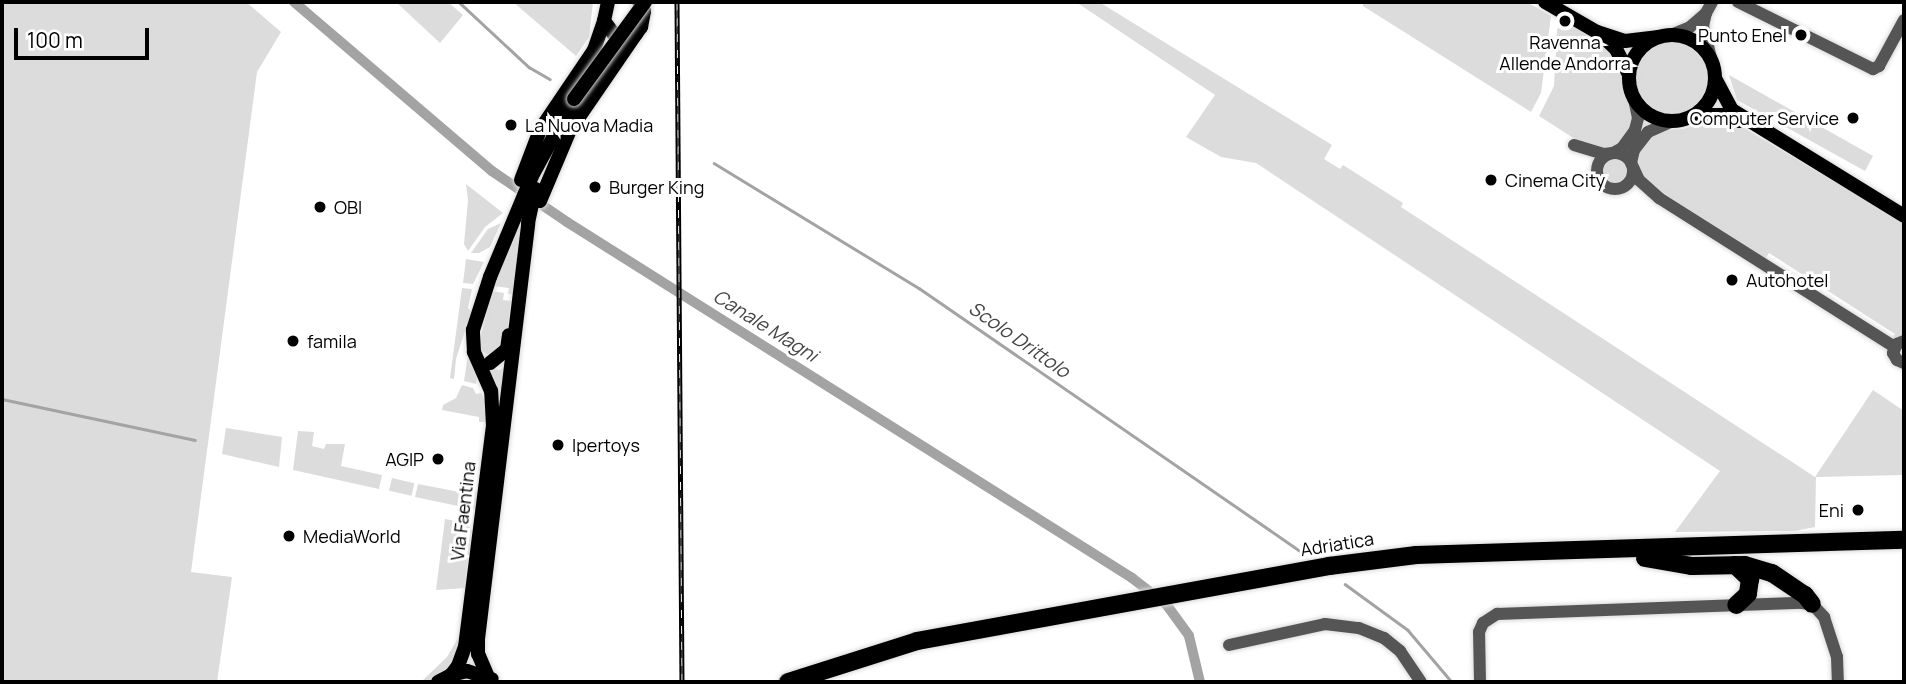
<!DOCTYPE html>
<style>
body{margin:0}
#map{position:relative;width:1906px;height:684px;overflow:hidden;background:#fff;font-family:Manrope,sans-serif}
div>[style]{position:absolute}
.green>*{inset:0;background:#dcdcdc;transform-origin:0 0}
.round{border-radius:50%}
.stream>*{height:2.5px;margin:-1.25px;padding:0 1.25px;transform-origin:1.25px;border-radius:1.25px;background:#a3a3a3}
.canal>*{height:10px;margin:-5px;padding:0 5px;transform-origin:5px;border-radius:5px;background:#a3a3a3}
.roads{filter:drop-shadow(0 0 2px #dbdbdb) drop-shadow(0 0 2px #dbdbdb)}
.minor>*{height:12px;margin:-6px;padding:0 6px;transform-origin:6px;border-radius:6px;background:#555}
.minor>.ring{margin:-6px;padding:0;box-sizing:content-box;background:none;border:12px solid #555;border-radius:50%}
.major>*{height:14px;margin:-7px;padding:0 7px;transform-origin:7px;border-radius:7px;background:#000}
.major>.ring{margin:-7px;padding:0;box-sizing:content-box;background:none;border:14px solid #000;border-radius:50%}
.highway>*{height:18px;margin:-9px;padding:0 9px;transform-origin:9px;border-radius:9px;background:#000}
.rail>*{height:5px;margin-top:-2.5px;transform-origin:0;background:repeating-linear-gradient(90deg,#fff 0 8px,#000 0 16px);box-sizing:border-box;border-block:2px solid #000}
.bridges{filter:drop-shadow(0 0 2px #dbdbdb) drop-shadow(0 0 2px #dbdbdb)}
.major-bridge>*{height:14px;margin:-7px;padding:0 7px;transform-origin:7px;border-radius:7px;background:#000}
.dots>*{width:19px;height:19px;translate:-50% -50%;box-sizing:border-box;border:4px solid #fff;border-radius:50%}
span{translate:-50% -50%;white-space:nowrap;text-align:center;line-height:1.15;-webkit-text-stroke:6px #fff;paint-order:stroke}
.poi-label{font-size:18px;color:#000}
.right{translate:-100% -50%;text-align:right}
.left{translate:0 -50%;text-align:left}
.street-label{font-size:18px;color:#000}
.water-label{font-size:19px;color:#444;font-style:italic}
.frame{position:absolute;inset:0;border:4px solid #000;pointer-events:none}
.scale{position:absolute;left:14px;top:28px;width:135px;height:32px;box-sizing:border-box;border:4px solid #000;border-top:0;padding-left:9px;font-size:21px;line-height:24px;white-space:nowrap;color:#000;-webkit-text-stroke:5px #fff;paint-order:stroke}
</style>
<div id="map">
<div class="green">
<i style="clip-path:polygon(2px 2px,246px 2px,281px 32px,257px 72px,191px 572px,232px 577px,217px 682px,2px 682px)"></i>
<i style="clip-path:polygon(396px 2px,448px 2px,463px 15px,440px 43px)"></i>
<i style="clip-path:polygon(513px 2px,593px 2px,589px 37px,576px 56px)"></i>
<i style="clip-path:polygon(1076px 2px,1099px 2px,1332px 145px,1324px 159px,1340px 169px,1343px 165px,1403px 203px,1401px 207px,1815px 477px,1873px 390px,1904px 411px,1904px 475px,1816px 477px,1815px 527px,1794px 531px,1675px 532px,1720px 471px,1256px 163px,1221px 157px,1186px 137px,1215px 95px)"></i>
<i style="clip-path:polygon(1363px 2px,1527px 2px,1551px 16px,1541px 93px,1531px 112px,1363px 6px)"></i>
<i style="clip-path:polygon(1562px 20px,1606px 45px,1622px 72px,1633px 121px,1623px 141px,1608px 149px,1586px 146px,1539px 116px,1554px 86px,1557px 30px)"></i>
<i class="round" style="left:1636px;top:41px;width:74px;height:74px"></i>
<i style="clip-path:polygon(1729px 75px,1873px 156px,1865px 171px,1737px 100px)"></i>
<i style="clip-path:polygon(1713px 119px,1742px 127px,1904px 223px,1904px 339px,1892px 339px,1895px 334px,1769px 253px,1765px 259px,1647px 182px,1638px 165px,1640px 151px,1647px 139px,1663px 130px,1684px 129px)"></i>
<i class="round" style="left:1603px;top:158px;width:26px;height:26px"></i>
<i style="clip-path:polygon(466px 184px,503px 213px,485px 227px,468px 251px,464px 244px,468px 200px)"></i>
<i style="clip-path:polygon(526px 204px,514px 294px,508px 294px,509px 288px,493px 286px)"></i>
<i style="clip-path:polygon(501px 223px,490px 247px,479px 253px,471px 253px,488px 229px)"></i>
<i style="clip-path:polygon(466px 259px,484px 262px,473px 284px,463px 283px)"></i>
<i style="clip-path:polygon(462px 288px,472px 289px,468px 308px,471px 312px,456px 359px,454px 379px,450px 378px)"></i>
<i style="clip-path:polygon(491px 291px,504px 293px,503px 300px,511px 301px,506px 339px,493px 357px,481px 351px,479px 346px)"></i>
<i style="clip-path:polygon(468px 355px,478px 371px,476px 384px,464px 381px)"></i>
<i style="clip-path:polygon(507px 366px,501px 413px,495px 381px,488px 368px,499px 370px)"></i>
<i style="clip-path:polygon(462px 385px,473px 388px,476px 394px,481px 393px,488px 407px,489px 419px,485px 422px,479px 422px,479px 417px,442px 410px,443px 405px,456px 398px)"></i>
<i style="clip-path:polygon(226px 428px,282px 437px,279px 467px,222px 454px)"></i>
<i style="clip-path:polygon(298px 431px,314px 432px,312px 446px,324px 449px,326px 444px,345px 444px,341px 466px,382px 475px,379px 489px,293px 470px)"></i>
<i style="left:392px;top:478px;width:23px;height:13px;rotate:13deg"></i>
<i style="clip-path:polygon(418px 484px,470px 494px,472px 488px,478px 494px,477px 510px,415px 497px)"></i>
<i style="clip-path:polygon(445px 519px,466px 523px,472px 530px,465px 588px,436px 590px)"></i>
<i style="clip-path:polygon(461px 633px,458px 654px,447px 669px,429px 682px,421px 682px,447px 657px)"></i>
</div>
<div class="stream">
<i style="left:459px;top:2px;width:96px;rotate:42.9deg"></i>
<i style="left:529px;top:67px;width:24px;rotate:30deg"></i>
<i style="left:714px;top:163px;width:240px;rotate:31.4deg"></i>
<i style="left:919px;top:288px;width:463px;rotate:34.6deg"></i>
<i style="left:2px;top:399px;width:197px;rotate:12deg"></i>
<i style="left:1345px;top:584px;width:78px;rotate:36.1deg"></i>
<i style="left:1408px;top:630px;width:68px;rotate:49.8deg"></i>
</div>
<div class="canal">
<i style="left:294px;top:2px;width:260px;rotate:40.5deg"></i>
<i style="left:492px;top:171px;width:91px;rotate:34.2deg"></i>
<i style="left:567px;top:222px;width:668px;rotate:32.21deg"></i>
<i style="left:1132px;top:578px;width:43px;rotate:37.4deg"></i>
<i style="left:1166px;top:604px;width:39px;rotate:54deg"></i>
<i style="left:1189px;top:636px;width:47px;rotate:76.6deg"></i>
</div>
<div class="roads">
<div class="minor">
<i style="left:1738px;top:2px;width:151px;rotate:26.4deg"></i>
<i style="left:1873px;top:69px;width:7px;rotate:-27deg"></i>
<i style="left:1879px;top:66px;width:52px;rotate:-61.5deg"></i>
<i style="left:1706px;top:13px;width:13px;rotate:103deg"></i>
<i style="left:1703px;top:26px;width:32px;rotate:76deg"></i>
<i style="left:1673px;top:34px;width:18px;rotate:-22deg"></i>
<i style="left:1690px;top:27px;width:21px;rotate:-41deg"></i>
<i style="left:1706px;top:13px;width:13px;rotate:-61deg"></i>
<i style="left:1574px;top:145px;width:31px;rotate:17deg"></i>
<i style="left:1604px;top:154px;width:9px;rotate:-6deg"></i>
<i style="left:1613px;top:153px;width:10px;rotate:-29deg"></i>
<i style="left:1622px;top:148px;width:22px;rotate:-54deg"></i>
<i style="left:1635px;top:130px;width:12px;rotate:-76deg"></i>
<i style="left:1638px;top:118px;width:19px;rotate:-102deg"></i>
<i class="ring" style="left:1597px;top:153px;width:24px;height:24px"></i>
<i style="left:1631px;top:163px;width:13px;rotate:-77deg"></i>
<i style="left:1634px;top:150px;width:23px;rotate:-52deg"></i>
<i style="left:1648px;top:132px;width:24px;rotate:-24deg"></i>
<i style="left:1633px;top:167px;width:14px;rotate:65deg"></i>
<i style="left:1639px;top:180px;width:27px;rotate:42deg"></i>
<i style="left:1659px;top:198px;width:279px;rotate:32.3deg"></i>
<i style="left:1904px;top:341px;width:8px;rotate:157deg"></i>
<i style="left:1897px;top:344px;width:10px;rotate:114deg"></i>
<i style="left:1893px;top:353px;width:8px;rotate:60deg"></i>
<i style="left:1897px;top:360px;width:8px;rotate:23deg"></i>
<i style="left:1229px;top:645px;width:98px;rotate:-12.3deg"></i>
<i style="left:1325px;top:624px;width:34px;rotate:7deg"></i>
<i style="left:1359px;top:628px;width:27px;rotate:22deg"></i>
<i style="left:1384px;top:638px;width:21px;rotate:39deg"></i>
<i style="left:1400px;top:651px;width:37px;rotate:56deg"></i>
<i style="left:1480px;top:682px;width:50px;rotate:-91.1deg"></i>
<i style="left:1479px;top:632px;width:10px;rotate:-66deg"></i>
<i style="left:1483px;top:623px;width:17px;rotate:-33deg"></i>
<i style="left:1497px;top:614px;width:304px;rotate:-2.1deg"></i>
<i style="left:1801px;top:603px;width:11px;rotate:5deg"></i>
<i style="left:1812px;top:604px;width:18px;rotate:47deg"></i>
<i style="left:1824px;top:617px;width:42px;rotate:72deg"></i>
<i style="left:1837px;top:657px;width:25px;rotate:88deg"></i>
</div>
<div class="major">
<i style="left:608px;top:2px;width:19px;rotate:102deg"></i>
<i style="left:604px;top:21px;width:15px;rotate:53deg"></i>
<i style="left:613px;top:33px;width:11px;rotate:15deg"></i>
<i style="left:624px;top:36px;width:12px;rotate:-9deg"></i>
<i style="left:636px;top:34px;width:9px;rotate:-54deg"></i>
<i style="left:641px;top:27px;width:16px;rotate:-79deg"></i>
<i style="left:644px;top:11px;width:10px;rotate:-119deg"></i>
<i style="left:1545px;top:2px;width:60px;rotate:30deg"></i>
<i style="left:1597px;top:32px;width:29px;rotate:18deg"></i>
<i style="left:1625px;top:41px;width:32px;rotate:-7deg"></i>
<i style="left:1601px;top:35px;width:21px;rotate:43deg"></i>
<i style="left:1616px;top:49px;width:28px;rotate:63deg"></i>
<i class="ring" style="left:1629px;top:35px;width:72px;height:72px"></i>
<i style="left:1716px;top:80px;width:34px;rotate:62deg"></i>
<i style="left:1732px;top:110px;width:202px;rotate:31.6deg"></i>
<i style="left:1696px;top:115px;width:28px"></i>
<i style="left:1724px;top:115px;width:16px;rotate:22deg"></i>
<i style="left:521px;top:180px;width:53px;rotate:-69.2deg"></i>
<i style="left:540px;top:130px;width:97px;rotate:-56deg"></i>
<i style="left:594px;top:50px;width:31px;rotate:-71deg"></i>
<i style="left:540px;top:201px;width:77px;rotate:-67.1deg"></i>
<i style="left:570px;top:130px;width:116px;rotate:-55.5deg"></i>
<i style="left:490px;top:363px;width:22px;rotate:-39deg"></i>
<i style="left:507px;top:349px;width:14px;rotate:-82deg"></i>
<i style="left:451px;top:675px;width:11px;rotate:-52deg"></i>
<i style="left:458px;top:666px;width:20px;rotate:-70deg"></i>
<i style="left:465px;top:647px;width:223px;rotate:-82.8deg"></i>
<i style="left:493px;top:426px;width:35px;rotate:-93deg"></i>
<i style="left:491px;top:391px;width:43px;rotate:-113.6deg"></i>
<i style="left:474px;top:352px;width:22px;rotate:-93deg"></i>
<i style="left:473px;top:330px;width:56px;rotate:-72.2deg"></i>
<i style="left:490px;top:277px;width:109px;rotate:-67.4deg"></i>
<i style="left:532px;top:176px;width:88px;rotate:-61.4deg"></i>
<i style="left:488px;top:677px;width:25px;rotate:-113deg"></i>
<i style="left:478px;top:654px;width:15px;rotate:-90deg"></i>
<i style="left:478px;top:639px;width:419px;rotate:-83.1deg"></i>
<i style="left:528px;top:223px;width:35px;rotate:-78deg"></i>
<i style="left:438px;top:682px;width:15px;rotate:-28deg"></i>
<i style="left:451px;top:675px;width:16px;rotate:-14deg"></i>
<i style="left:467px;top:671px;width:26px;rotate:18deg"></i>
</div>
<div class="highway">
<i style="left:1645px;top:558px;width:48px;rotate:9.7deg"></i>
<i style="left:1692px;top:566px;width:53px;rotate:-1.1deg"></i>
<i style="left:1745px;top:565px;width:28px;rotate:17deg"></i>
<i style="left:1772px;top:573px;width:40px;rotate:34deg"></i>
<i style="left:1805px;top:595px;width:11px;rotate:52deg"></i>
<i style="left:1735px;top:565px;width:21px;rotate:43deg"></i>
<i style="left:1750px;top:579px;width:15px;rotate:98deg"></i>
<i style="left:1748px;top:594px;width:16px;rotate:137deg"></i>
<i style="left:788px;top:682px;width:135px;rotate:-17.6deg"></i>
<i style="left:917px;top:641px;width:419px;rotate:-10.3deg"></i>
<i style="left:1329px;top:566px;width:88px;rotate:-7.2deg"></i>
<i style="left:1416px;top:555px;width:488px;rotate:-1.8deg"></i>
</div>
</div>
<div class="rail">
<i style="left:677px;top:2px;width:680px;rotate:89.58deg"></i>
</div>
<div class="bridges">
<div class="major-bridge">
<i style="left:574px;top:99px;width:120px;rotate:-53.8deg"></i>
</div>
</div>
<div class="dots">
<i style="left:1565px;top:21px;background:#000"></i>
<i style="left:1801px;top:35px;background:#000"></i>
<i style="left:1853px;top:118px;background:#000"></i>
<i style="left:511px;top:125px;background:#000"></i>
<i style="left:1491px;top:180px;background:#000"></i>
<i style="left:595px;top:187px;background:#000"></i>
<i style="left:320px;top:207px;background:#000"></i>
<i style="left:1732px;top:280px;background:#000"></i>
<i style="left:293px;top:341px;background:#000"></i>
<i style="left:558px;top:445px;background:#000"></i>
<i style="left:438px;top:459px;background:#000"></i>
<i style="left:1858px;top:510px;background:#000"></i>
<i style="left:289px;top:536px;background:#000"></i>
</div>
<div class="poi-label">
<span class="right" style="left:1787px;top:35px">Punto Enel</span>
<span style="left:1565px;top:53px">Ravenna<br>Allende Andorra</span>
<span class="right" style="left:1839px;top:118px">Computer Service</span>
<span class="left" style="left:525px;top:125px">La Nuova Madia</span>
<span class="left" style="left:1505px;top:180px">Cinema City</span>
<span class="left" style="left:609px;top:187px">Burger King</span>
<span class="left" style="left:334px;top:207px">OBI</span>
<span class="left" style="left:1746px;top:280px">Autohotel</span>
<span class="left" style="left:307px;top:341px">famila</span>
<span class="left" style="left:572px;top:445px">Ipertoys</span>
<span class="right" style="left:424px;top:459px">AGIP</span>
<span class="right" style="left:1844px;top:510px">Eni</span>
<span class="left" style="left:303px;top:536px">MediaWorld</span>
</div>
<div class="street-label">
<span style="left:463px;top:511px;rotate:-83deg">Via Faentina</span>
<span style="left:1337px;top:544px;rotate:-9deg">Adriatica</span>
</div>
<div class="water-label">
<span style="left:765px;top:326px;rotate:32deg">Canale Magni</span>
<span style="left:1019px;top:340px;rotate:35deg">Scolo Drittolo</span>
</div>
<div class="frame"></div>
<div class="scale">100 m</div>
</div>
